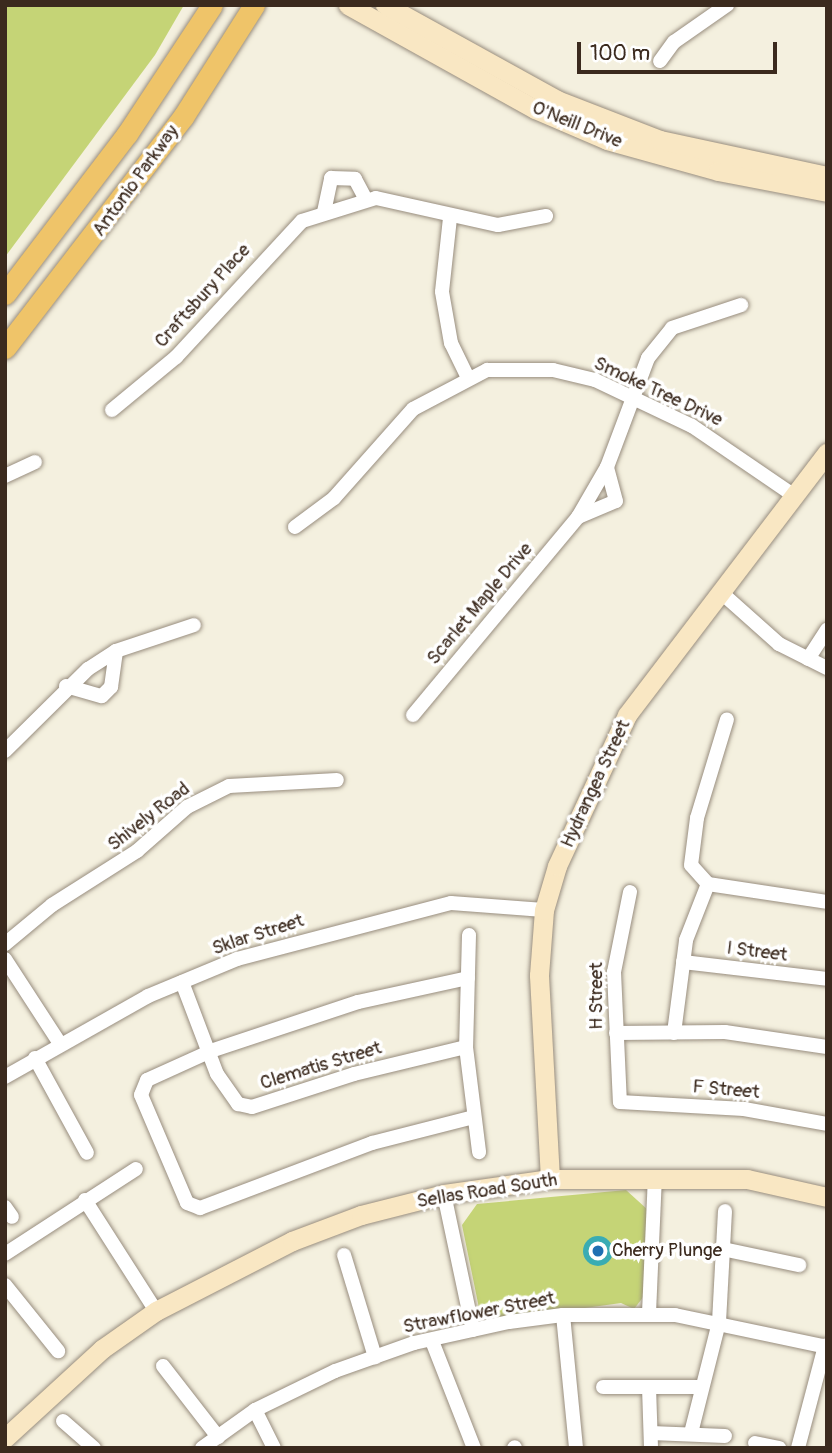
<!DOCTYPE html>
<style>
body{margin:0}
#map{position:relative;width:832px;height:1453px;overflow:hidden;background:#f4f0df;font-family:Pangolin,sans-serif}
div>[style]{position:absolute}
.green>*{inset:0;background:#c5d476}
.water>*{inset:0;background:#3aacb3}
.round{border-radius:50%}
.roads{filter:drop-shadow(0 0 2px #988d7e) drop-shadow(0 0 2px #988d7e)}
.street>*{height:14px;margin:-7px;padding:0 7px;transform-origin:7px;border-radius:7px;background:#fff}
.secondary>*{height:19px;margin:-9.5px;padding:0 9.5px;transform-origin:9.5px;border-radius:9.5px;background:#f9e7c3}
.primary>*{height:21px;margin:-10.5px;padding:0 10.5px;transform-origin:10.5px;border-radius:10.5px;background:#efc469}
.dots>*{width:19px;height:19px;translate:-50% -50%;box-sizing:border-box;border:4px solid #fff;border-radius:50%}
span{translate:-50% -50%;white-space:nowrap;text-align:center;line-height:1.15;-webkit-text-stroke:7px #fff;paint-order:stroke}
.street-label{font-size:19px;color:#3b2a1e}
.poi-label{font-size:19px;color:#3b2a1e}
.left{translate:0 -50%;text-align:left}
.frame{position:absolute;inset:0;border:7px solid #3b2a1e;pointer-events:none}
.scale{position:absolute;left:577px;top:42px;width:200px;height:32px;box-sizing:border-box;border:4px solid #3b2a1e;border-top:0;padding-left:9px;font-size:21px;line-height:24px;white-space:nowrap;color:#3b2a1e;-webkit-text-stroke:5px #fff;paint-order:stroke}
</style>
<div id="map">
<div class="green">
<i style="clip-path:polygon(5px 5px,184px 5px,155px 55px,5px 257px)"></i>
<i style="clip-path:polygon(626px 1190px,648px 1210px,644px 1296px,634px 1309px,621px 1303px,499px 1320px,479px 1308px,462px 1225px,477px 1204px)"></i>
</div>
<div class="water">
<i class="round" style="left:583px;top:1236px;width:30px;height:30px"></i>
</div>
<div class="roads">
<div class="street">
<i style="left:660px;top:61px;width:24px;rotate:-54deg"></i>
<i style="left:674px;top:42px;width:65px;rotate:-34.9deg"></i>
<i style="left:324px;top:212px;width:35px;rotate:-78deg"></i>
<i style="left:331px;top:178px;width:24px;rotate:2deg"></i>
<i style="left:355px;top:179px;width:24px;rotate:62deg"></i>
<i style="left:450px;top:218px;width:74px;rotate:96.2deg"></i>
<i style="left:442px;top:292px;width:52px;rotate:80deg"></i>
<i style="left:451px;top:343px;width:37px;rotate:64deg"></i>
<i style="left:112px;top:410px;width:83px;rotate:-39.6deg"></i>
<i style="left:176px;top:357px;width:185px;rotate:-47.2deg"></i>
<i style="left:302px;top:221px;width:77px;rotate:-17.3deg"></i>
<i style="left:376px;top:198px;width:125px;rotate:12.5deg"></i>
<i style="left:498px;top:225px;width:49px;rotate:-10.6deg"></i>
<i style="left:5px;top:476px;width:33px;rotate:-25deg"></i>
<i style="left:578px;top:517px;width:41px;rotate:-22.8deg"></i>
<i style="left:616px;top:501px;width:35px;rotate:-105deg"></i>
<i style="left:295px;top:527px;width:49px;rotate:-36.6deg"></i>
<i style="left:334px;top:498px;width:119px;rotate:-48.4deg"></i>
<i style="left:413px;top:409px;width:84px;rotate:-27.8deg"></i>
<i style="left:487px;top:370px;width:66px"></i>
<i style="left:553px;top:370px;width:43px;rotate:13.4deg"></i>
<i style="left:595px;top:380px;width:107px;rotate:25.4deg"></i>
<i style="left:692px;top:426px;width:126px;rotate:34.3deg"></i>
<i style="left:724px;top:595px;width:74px;rotate:41.7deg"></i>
<i style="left:779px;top:644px;width:54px;rotate:26.6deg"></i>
<i style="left:808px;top:659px;width:35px;rotate:-57deg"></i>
<i style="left:66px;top:686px;width:37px;rotate:16deg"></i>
<i style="left:102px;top:696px;width:13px;rotate:-45deg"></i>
<i style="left:111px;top:687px;width:36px;rotate:-82deg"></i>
<i style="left:413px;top:715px;width:258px;rotate:-50.2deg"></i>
<i style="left:578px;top:517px;width:58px;rotate:-59.9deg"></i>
<i style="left:607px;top:467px;width:116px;rotate:-69.4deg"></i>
<i style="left:648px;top:358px;width:38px;rotate:-51deg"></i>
<i style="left:672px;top:328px;width:73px;rotate:-18.4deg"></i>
<i style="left:5px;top:751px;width:117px;rotate:-44.7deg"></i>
<i style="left:88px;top:669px;width:33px;rotate:-33deg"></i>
<i style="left:116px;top:651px;width:82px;rotate:-18.4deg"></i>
<i style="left:708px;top:884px;width:25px;rotate:-132deg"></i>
<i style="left:691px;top:865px;width:47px;rotate:-82.7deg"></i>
<i style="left:697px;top:818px;width:103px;rotate:-73.1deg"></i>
<i style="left:708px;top:884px;width:120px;rotate:8.6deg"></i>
<i style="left:630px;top:892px;width:82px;rotate:101.3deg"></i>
<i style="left:614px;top:972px;width:130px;rotate:87.4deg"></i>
<i style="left:620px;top:1102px;width:124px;rotate:3.2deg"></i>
<i style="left:744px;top:1109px;width:84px;rotate:10.2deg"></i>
<i style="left:469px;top:935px;width:112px;rotate:91.5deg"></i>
<i style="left:466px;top:1047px;width:106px;rotate:82.9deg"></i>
<i style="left:5px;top:944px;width:61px;rotate:-39.7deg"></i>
<i style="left:52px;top:905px;width:101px;rotate:-32.4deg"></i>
<i style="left:137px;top:851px;width:67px;rotate:-41.3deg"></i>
<i style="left:187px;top:807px;width:47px;rotate:-26.6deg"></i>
<i style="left:229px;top:786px;width:108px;rotate:-3.2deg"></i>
<i style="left:5px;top:959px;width:99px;rotate:57deg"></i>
<i style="left:683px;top:962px;width:145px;rotate:6.7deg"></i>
<i style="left:468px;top:978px;width:113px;rotate:167.7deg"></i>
<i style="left:358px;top:1002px;width:155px;rotate:161.6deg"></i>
<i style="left:211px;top:1051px;width:70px;rotate:155.6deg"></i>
<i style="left:147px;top:1080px;width:16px;rotate:112deg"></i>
<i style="left:141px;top:1095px;width:117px;rotate:66.9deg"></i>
<i style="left:187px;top:1203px;width:14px;rotate:21deg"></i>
<i style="left:200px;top:1208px;width:184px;rotate:-20.7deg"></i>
<i style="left:372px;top:1143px;width:105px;rotate:-14.3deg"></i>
<i style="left:182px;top:982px;width:98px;rotate:69.2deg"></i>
<i style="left:217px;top:1074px;width:37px;rotate:55deg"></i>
<i style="left:238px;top:1104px;width:14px;rotate:12deg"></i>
<i style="left:252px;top:1107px;width:107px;rotate:-17.9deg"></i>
<i style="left:354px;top:1074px;width:115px;rotate:-13.6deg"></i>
<i style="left:616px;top:1033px;width:109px;rotate:-0.5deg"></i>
<i style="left:725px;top:1032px;width:103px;rotate:8.4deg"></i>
<i style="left:674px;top:1033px;width:94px;rotate:-82.6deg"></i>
<i style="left:686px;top:940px;width:60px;rotate:-68.6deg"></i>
<i style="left:35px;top:1058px;width:108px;rotate:61.3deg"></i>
<i style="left:5px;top:1077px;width:164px;rotate:-29.5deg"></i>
<i style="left:148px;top:996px;width:96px;rotate:-22.6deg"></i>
<i style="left:237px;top:959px;width:221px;rotate:-14.7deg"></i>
<i style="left:451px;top:903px;width:93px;rotate:4.3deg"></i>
<i style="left:444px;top:1194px;width:139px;rotate:78deg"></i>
<i style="left:85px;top:1200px;width:132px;rotate:57.4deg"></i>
<i style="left:5px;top:1207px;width:12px;rotate:55deg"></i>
<i style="left:723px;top:1249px;width:78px;rotate:11.9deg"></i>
<i style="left:5px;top:1254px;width:156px;rotate:-33deg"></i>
<i style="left:344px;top:1255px;width:107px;rotate:73.1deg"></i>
<i style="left:5px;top:1285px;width:85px;rotate:51.2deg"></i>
<i style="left:649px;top:1313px;width:136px;rotate:-87.5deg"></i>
<i style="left:563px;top:1315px;width:134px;rotate:84.4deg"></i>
<i style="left:432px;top:1341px;width:115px;rotate:68.6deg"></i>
<i style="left:163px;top:1366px;width:90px;rotate:52.2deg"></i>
<i style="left:603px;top:1387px;width:97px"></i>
<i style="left:649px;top:1387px;width:61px;rotate:88.1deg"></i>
<i style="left:255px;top:1410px;width:42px;rotate:63.4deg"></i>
<i style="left:63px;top:1421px;width:41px;rotate:41.1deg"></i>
<i style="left:651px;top:1433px;width:74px;rotate:2.3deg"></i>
<i style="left:691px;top:1433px;width:114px;rotate:-75.8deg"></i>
<i style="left:719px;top:1322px;width:111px;rotate:-86.9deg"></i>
<i style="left:755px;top:1443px;width:25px;rotate:12deg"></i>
<i style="left:202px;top:1448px;width:65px;rotate:-35.6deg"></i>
<i style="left:255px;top:1410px;width:89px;rotate:-26deg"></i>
<i style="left:335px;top:1371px;width:84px;rotate:-19.5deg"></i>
<i style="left:414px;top:1343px;width:97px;rotate:-12.5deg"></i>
<i style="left:509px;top:1322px;width:54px;rotate:-7.4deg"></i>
<i style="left:563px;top:1315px;width:112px"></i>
<i style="left:675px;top:1315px;width:155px;rotate:11.9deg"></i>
<i style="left:514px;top:1448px;width:1px;rotate:-45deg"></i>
<i style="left:798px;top:1448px;width:106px;rotate:-75.2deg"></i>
</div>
<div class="secondary">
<i style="left:348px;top:5px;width:214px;rotate:29.1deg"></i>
<i style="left:535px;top:109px;width:78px;rotate:23.3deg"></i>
<i style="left:607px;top:140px;width:115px;rotate:15.6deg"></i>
<i style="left:718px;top:171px;width:111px;rotate:10.9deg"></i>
<i style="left:385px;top:5px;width:196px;rotate:28.9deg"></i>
<i style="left:557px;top:100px;width:110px;rotate:21.2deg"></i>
<i style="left:660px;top:140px;width:171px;rotate:12.2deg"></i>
<i style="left:550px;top:1179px;width:204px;rotate:-93.1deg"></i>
<i style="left:539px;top:975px;width:65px;rotate:-85.6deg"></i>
<i style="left:544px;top:910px;width:46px;rotate:-73.5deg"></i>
<i style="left:557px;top:866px;width:166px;rotate:-65.1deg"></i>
<i style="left:627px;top:715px;width:330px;rotate:-52.7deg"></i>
<i style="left:5px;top:1438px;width:132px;rotate:-42.5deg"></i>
<i style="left:102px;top:1349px;width:66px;rotate:-35.1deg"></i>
<i style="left:156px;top:1311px;width:153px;rotate:-27.2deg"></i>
<i style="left:292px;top:1241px;width:74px;rotate:-20.6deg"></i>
<i style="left:361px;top:1215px;width:86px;rotate:-14.2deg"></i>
<i style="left:444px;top:1194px;width:107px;rotate:-8.1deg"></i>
<i style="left:550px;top:1179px;width:197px"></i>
<i style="left:747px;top:1179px;width:82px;rotate:12.7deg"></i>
</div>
<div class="primary">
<i style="left:5px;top:294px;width:201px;rotate:-52.7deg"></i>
<i style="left:127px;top:134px;width:154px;rotate:-56.6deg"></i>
<i style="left:5px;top:348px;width:292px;rotate:-52.4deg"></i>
<i style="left:183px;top:117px;width:133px;rotate:-57.6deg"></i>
</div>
</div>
<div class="dots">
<i style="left:598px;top:1251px;background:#1f6fb2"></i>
</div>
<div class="street-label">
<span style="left:577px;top:125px;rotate:22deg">O'Neill Drive</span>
<span style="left:136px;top:181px;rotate:-54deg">Antonio Parkway</span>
<span style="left:203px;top:296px;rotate:-48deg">Craftsbury Place</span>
<span style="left:658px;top:392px;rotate:25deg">Smoke Tree Drive</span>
<span style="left:480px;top:604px;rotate:-50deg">Scarlet Maple Drive</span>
<span style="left:596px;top:784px;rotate:-65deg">Hydrangea Street</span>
<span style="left:149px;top:817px;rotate:-38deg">Shively Road</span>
<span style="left:258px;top:935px;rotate:-18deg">Sklar Street</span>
<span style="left:757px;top:952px;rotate:7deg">I Street</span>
<span style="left:597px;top:996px;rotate:-90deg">H Street</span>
<span style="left:321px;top:1066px;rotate:-17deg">Clematis Street</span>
<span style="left:726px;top:1090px;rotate:5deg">F Street</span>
<span style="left:487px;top:1191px;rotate:-9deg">Sellas Road South</span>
<span style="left:479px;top:1313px;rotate:-11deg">Strawflower Street</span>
</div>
<div class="poi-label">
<span class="left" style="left:612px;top:1251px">Cherry Plunge</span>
</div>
<div class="frame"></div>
<div class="scale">100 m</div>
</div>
